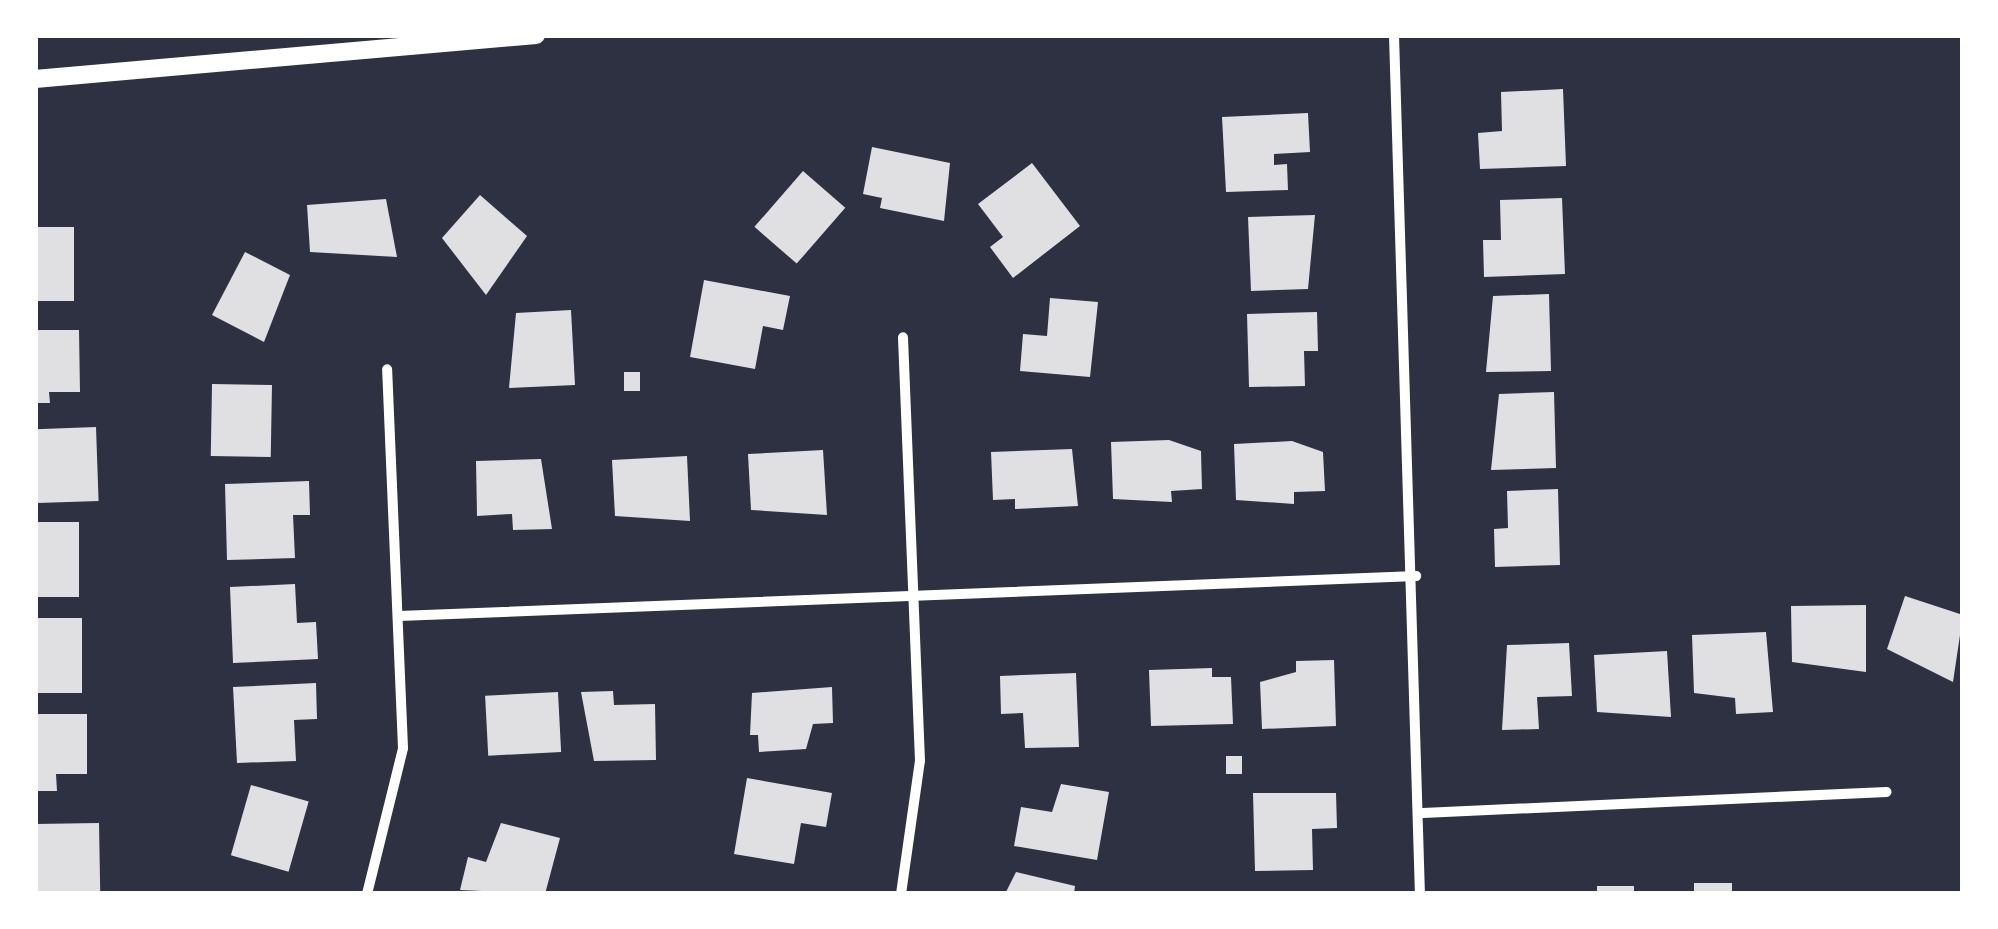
<!DOCTYPE html>
<style>
body{margin:0}
#map{position:relative;width:1998px;height:929px;overflow:hidden;background:#2d3142;font-family:"Source Sans 3",sans-serif}
div>[style]{position:absolute}
.building>*{inset:0;background:#e0e0e3;transform-origin:0 0}
.minor>*{height:10px;margin:-5px;padding:0 5px;transform-origin:5px;border-radius:5px;background:#fff}
.tertiary>*{height:18px;margin:-9px;padding:0 9px;transform-origin:9px;border-radius:9px;background:#fff}
span{translate:-50% -50%;white-space:nowrap;text-align:center;line-height:1.15;-webkit-text-stroke:10px #fff;paint-order:stroke}
.frame{position:absolute;inset:0;border:38px solid #fff;pointer-events:none}
</style>
<div id="map">
<div class="building">
<i style="clip-path:polygon(1563px 89px,1566px 166px,1480px 169px,1478px 133px,1502px 131px,1501px 92px)"></i>
<i style="clip-path:polygon(1308px 113px,1310px 152px,1274px 154px,1274px 165px,1287px 164px,1288px 190px,1226px 192px,1222px 117px)"></i>
<i style="clip-path:polygon(872px 147px,950px 163px,944px 221px,880px 208px,882px 198px,863px 194px)"></i>
<i style="clip-path:polygon(1032px 163px,1080px 226px,1013px 278px,990px 247px,1003px 237px,978px 204px)"></i>
<i style="left:803px;top:171px;width:56px;height:74px;rotate:41deg"></i>
<i style="clip-path:polygon(480px 195px,527px 236px,486px 295px,442px 238px)"></i>
<i style="clip-path:polygon(1562px 198px,1565px 274px,1484px 277px,1483px 240px,1501px 240px,1500px 200px)"></i>
<i style="clip-path:polygon(386px 199px,397px 257px,310px 252px,307px 205px)"></i>
<i style="clip-path:polygon(1315px 215px,1308px 289px,1251px 291px,1248px 217px)"></i>
<i style="left:35px;top:227px;width:39px;height:74px"></i>
<i style="clip-path:polygon(245px 252px,290px 275px,264px 342px,212px 315px)"></i>
<i style="clip-path:polygon(704px 280px,790px 296px,783px 330px,763px 326px,755px 369px,690px 357px)"></i>
<i style="clip-path:polygon(1549px 294px,1551px 371px,1486px 372px,1493px 296px)"></i>
<i style="clip-path:polygon(1050px 298px,1098px 302px,1090px 377px,1020px 371px,1023px 334px,1047px 336px)"></i>
<i style="clip-path:polygon(571px 310px,575px 385px,509px 388px,516px 313px)"></i>
<i style="clip-path:polygon(1317px 312px,1318px 351px,1304px 351px,1305px 386px,1249px 387px,1247px 314px)"></i>
<i style="clip-path:polygon(35px 330px,79px 330px,80px 392px,49px 392px,50px 403px,35px 403px)"></i>
<i style="left:624px;top:372px;width:16px;height:19px"></i>
<i style="left:272px;top:385px;width:72px;height:60px;rotate:91deg"></i>
<i style="clip-path:polygon(1554px 392px,1556px 468px,1491px 470px,1499px 394px)"></i>
<i style="left:96px;top:427px;width:74px;height:61px;rotate:88deg"></i>
<i style="clip-path:polygon(1169px 440px,1201px 451px,1202px 489px,1171px 491px,1172px 502px,1113px 499px,1111px 442px)"></i>
<i style="clip-path:polygon(1292px 441px,1323px 452px,1325px 491px,1294px 492px,1294px 504px,1236px 500px,1234px 444px)"></i>
<i style="clip-path:polygon(1072px 449px,1078px 506px,1015px 509px,1015px 499px,993px 500px,991px 452px)"></i>
<i style="clip-path:polygon(823px 450px,827px 515px,751px 510px,748px 454px)"></i>
<i style="clip-path:polygon(687px 456px,690px 521px,615px 516px,612px 460px)"></i>
<i style="clip-path:polygon(541px 459px,552px 529px,513px 530px,512px 514px,477px 516px,476px 461px)"></i>
<i style="clip-path:polygon(309px 481px,310px 515px,293px 515px,295px 558px,227px 560px,225px 484px)"></i>
<i style="clip-path:polygon(1558px 489px,1560px 565px,1495px 567px,1494px 529px,1508px 528px,1507px 491px)"></i>
<i style="left:35px;top:522px;width:44px;height:75px"></i>
<i style="clip-path:polygon(295px 584px,297px 623px,316px 622px,318px 659px,233px 663px,230px 587px)"></i>
<i style="clip-path:polygon(1905px 596px,1963px 615px,1953px 682px,1887px 649px)"></i>
<i style="clip-path:polygon(1866px 605px,1866px 672px,1792px 662px,1791px 606px)"></i>
<i style="left:82px;top:618px;width:75px;height:47px;rotate:90deg"></i>
<i style="clip-path:polygon(1766px 632px,1773px 712px,1736px 714px,1735px 698px,1694px 693px,1692px 635px)"></i>
<i style="clip-path:polygon(1569px 643px,1572px 696px,1537px 697px,1539px 729px,1502px 730px,1507px 645px)"></i>
<i style="clip-path:polygon(1667px 651px,1671px 717px,1597px 712px,1594px 655px)"></i>
<i style="clip-path:polygon(1334px 660px,1336px 726px,1262px 729px,1260px 682px,1296px 672px,1296px 661px)"></i>
<i style="clip-path:polygon(1212px 668px,1212px 677px,1231px 677px,1233px 724px,1151px 726px,1149px 670px)"></i>
<i style="clip-path:polygon(1076px 673px,1079px 747px,1025px 748px,1023px 713px,1001px 714px,1000px 676px)"></i>
<i style="clip-path:polygon(316px 683px,317px 719px,294px 720px,296px 761px,237px 763px,233px 687px)"></i>
<i style="clip-path:polygon(832px 687px,833px 723px,813px 724px,806px 749px,759px 752px,758px 735px,750px 735px,752px 693px)"></i>
<i style="clip-path:polygon(613px 691px,614px 705px,655px 704px,656px 760px,594px 761px,581px 692px)"></i>
<i style="left:558px;top:692px;width:60px;height:73px;rotate:87deg"></i>
<i style="clip-path:polygon(35px 714px,87px 714px,87px 774px,56px 774px,57px 791px,35px 791px)"></i>
<i style="left:1226px;top:756px;width:16px;height:18px"></i>
<i style="clip-path:polygon(747px 778px,832px 793px,826px 827px,801px 823px,794px 864px,734px 854px)"></i>
<i style="clip-path:polygon(1061px 784px,1109px 792px,1097px 860px,1014px 846px,1021px 807px,1052px 812px)"></i>
<i style="left:251px;top:785px;width:60px;height:73px;rotate:16deg"></i>
<i style="clip-path:polygon(1253px 793px,1336px 793px,1337px 828px,1312px 829px,1313px 870px,1255px 871px)"></i>
<i style="left:99px;top:823px;width:71px;height:64px;rotate:89deg"></i>
<i style="clip-path:polygon(501px 823px,560px 838px,545px 894px,460px 890px,468px 857px,486px 862px)"></i>
<i style="clip-path:polygon(1016px 872px,1075px 886px,1074px 894px,1005px 894px)"></i>
<i style="left:1732px;top:883px;width:11px;height:38px;rotate:90deg"></i>
<i style="left:1634px;top:886px;width:8px;height:37px;rotate:90deg"></i>
</div>
<div class="minor">
<i style="left:1394px;top:35px;width:859px;rotate:88.27deg"></i>
<i style="left:399px;top:616px;width:1018px;rotate:-2.25deg"></i>
<i style="left:1423px;top:813px;width:464px;rotate:-2.6deg"></i>
<i style="left:367px;top:894px;width:150px;rotate:-76.1deg"></i>
<i style="left:403px;top:748px;width:379px;rotate:-92.4deg"></i>
<i style="left:901px;top:894px;width:134px;rotate:-81.9deg"></i>
<i style="left:920px;top:761px;width:424px;rotate:-92.3deg"></i>
</div>
<div class="tertiary">
<i style="left:35px;top:79px;width:503px;rotate:-5.02deg"></i>
</div>
<div class="frame"></div>
</div>
